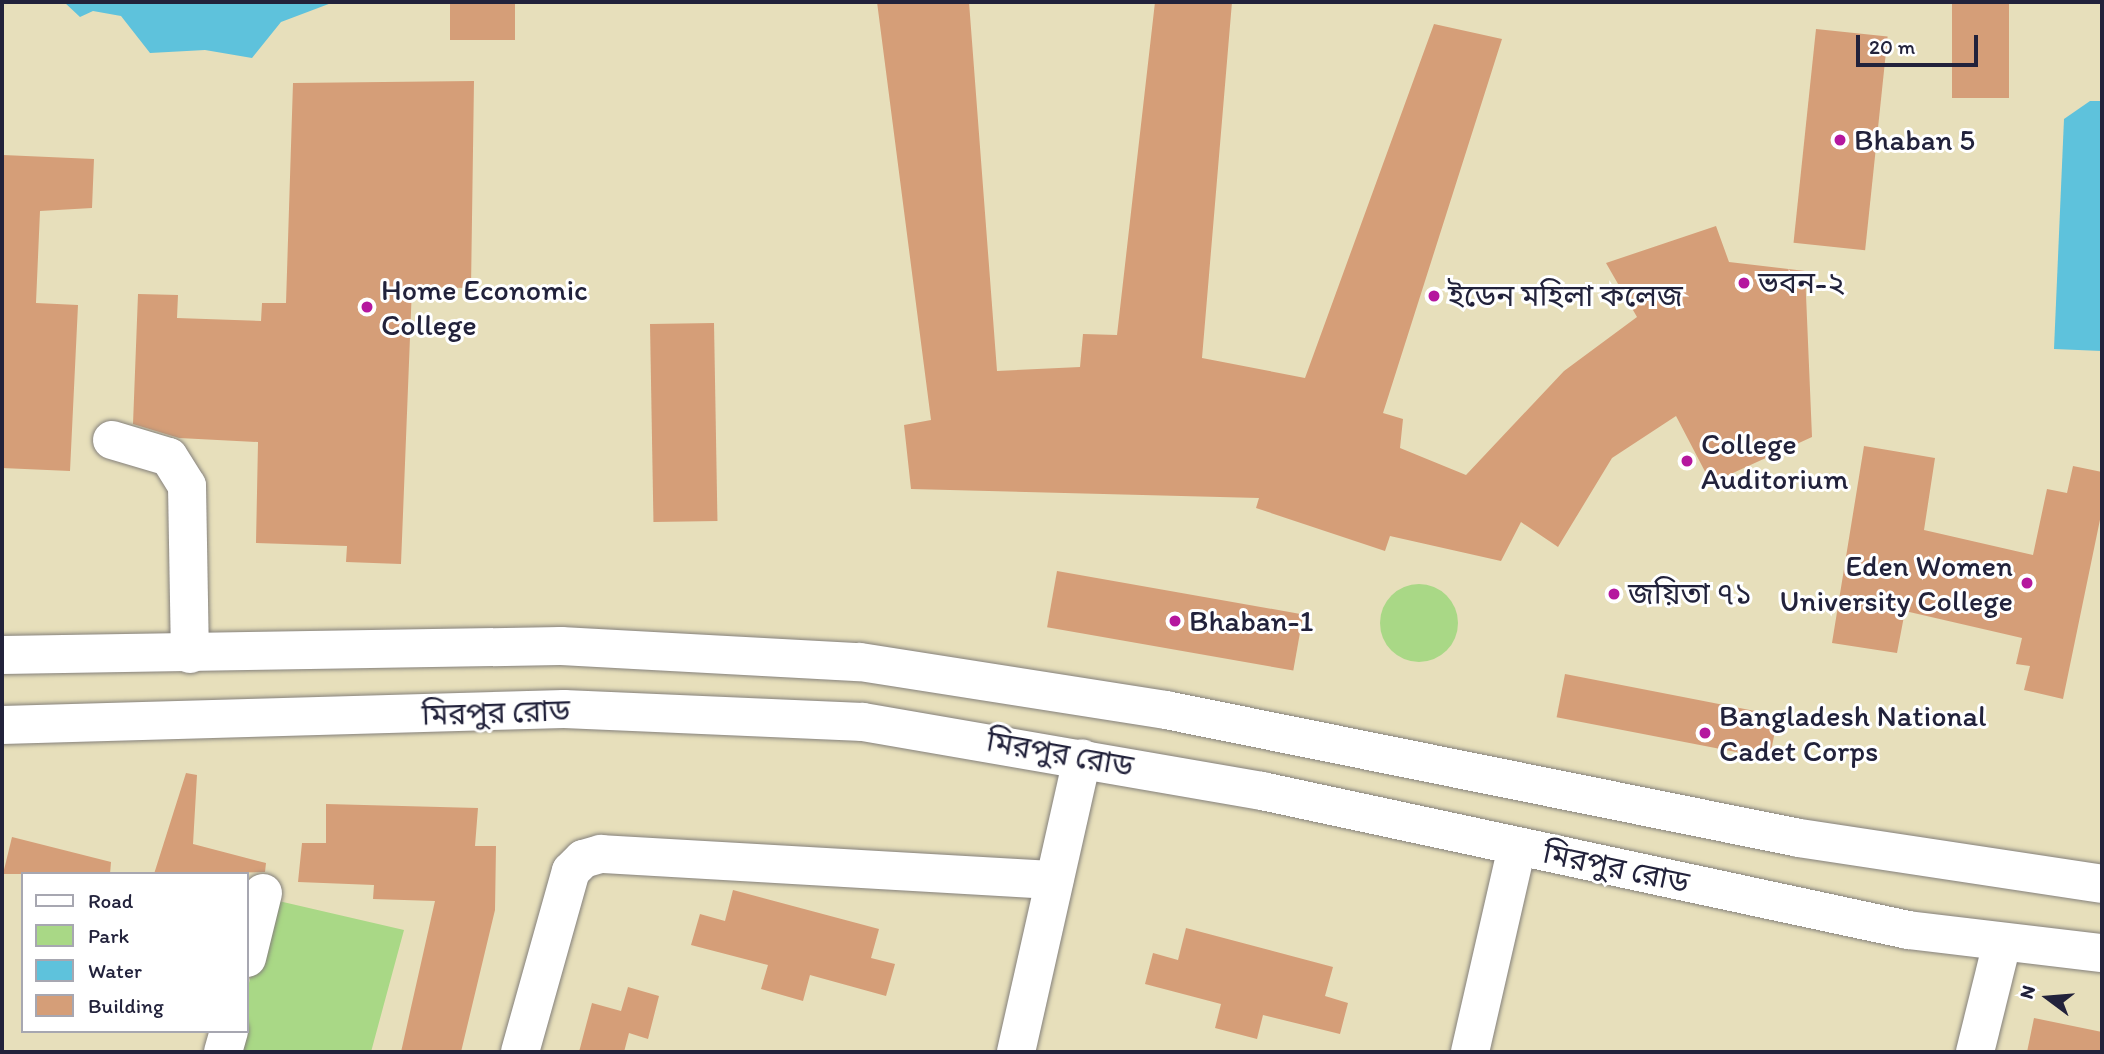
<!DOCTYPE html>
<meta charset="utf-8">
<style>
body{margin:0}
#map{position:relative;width:2104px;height:1054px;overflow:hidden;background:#e7dfbb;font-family:Itim,"Noto Sans Bengali",sans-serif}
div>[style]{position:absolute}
.green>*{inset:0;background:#a9d886}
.round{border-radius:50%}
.water>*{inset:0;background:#5ec2dc}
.building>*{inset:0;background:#d59e78;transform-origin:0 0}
.roads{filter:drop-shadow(0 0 2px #84807b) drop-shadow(0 0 2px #84807b)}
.minor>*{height:38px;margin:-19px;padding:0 19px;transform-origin:19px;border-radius:19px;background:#fff}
.major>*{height:38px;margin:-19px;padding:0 19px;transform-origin:19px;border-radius:19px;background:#fff}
.dots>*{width:19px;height:19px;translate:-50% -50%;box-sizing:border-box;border:4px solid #fff;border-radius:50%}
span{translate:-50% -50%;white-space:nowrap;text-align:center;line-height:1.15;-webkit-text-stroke:6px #fff;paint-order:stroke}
.poi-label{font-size:30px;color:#22223b}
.left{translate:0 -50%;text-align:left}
.right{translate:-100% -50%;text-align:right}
.street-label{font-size:30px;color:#22223b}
.frame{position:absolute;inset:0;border:4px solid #22223b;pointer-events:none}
.legend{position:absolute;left:21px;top:872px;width:228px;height:161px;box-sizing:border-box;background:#fff;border:2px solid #a7a7b1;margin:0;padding:9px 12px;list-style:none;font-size:21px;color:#22223b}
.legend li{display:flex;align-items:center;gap:14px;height:35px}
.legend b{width:35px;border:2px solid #a7a7b1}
.north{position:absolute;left:2013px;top:963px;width:70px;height:70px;-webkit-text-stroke:5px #fff;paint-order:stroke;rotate:286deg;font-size:19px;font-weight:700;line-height:28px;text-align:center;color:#22223b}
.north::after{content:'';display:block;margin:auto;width:24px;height:32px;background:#22223b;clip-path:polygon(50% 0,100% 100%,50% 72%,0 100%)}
.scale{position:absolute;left:1856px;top:35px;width:122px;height:32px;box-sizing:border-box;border:4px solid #22223b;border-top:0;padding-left:9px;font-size:21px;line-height:24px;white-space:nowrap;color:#22223b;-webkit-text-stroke:5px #fff;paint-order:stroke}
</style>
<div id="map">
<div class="green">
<i class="round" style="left:1380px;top:584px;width:78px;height:78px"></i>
<i style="clip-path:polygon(270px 899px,404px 930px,371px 1052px,231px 1052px,247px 1031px,247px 991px)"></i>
</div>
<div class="water">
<i style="clip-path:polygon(64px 2px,334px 2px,281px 22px,252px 58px,205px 50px,150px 53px,121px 16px,93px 11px,80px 17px)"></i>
<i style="clip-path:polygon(2090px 101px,2102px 101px,2102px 351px,2054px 349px,2064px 119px)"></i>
</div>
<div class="building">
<i style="left:450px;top:2px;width:65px;height:38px"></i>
<i style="clip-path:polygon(877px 2px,969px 2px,997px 371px,1080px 367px,1083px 334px,1117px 335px,1155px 2px,1232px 2px,1202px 358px,1305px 378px,1434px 24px,1502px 39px,1383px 413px,1403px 419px,1400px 448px,1466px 475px,1564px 371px,1637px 317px,1606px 263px,1716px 226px,1729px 262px,1805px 271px,1812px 437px,1711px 483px,1676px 416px,1612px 458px,1558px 547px,1521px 522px,1501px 561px,1390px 536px,1385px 551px,1256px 508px,1259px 498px,911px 489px,904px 425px,931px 420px)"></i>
<i style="left:1952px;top:2px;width:57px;height:96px"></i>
<i style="left:1816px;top:29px;width:72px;height:215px;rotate:6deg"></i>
<i style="clip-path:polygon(474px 81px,471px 288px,412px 287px,401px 564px,346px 562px,347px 546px,256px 543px,258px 442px,179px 438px,133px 424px,138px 294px,178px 295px,177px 318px,261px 321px,262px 303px,286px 303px,293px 83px)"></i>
<i style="clip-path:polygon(3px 155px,94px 159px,92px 208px,40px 211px,36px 303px,78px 305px,70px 471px,2px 468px)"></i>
<i style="left:714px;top:323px;width:198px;height:64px;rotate:89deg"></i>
<i style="clip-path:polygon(1864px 446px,1935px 458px,1924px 530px,2033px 555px,2047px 489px,2067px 493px,2073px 466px,2102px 472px,2102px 510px,2063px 699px,2024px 690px,2030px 666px,2016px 664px,2022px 638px,1905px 611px,1897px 653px,1832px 643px)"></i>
<i style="left:1057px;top:571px;width:250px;height:57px;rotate:10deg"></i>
<i style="left:1565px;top:674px;width:217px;height:44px;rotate:11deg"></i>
<i style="clip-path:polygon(186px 773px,197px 775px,193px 844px,266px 863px,265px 872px,154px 874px)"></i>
<i style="clip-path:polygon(326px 804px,478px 808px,475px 846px,496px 846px,495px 910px,461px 1052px,401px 1052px,435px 901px,373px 899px,374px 885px,298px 882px,302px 843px,326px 843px)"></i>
<i style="clip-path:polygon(12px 837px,111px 862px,110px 874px,3px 874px)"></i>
<i style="clip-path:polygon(733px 890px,879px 929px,871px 958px,895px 964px,886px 996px,810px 975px,803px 1001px,761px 989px,768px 965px,691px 945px,700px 914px,725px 921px)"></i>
<i style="clip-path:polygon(1186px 928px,1333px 967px,1325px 996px,1348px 1003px,1340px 1034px,1263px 1015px,1257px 1039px,1215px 1028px,1221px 1004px,1145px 984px,1153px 953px,1178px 960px)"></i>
<i style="clip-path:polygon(628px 987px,659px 996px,648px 1039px,629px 1033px,624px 1052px,579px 1052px,592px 1003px,621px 1011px)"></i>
<i style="clip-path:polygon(2034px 1018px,2102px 1032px,2102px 1052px,2027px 1052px)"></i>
</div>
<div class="roads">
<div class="minor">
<i style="left:112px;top:440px;width:59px;rotate:16.6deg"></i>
<i style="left:169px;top:457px;width:34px;rotate:58deg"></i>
<i style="left:187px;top:486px;width:168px;rotate:89deg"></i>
<i style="left:247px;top:958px;width:67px;rotate:-76.2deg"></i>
<i style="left:223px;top:1052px;width:22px;rotate:-74deg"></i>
<i style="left:520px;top:1052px;width:188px;rotate:-74.3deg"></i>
<i style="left:571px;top:871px;width:17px;rotate:-45deg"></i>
<i style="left:583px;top:859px;width:19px;rotate:-16deg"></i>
<i style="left:601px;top:854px;width:454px;rotate:3.3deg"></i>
<i style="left:1016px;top:1052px;width:301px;rotate:-77.3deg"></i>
<i style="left:1470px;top:1052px;width:210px;rotate:-77.1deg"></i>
<i style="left:1975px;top:1052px;width:112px;rotate:-76.1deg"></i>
</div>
<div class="major">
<i style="left:2px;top:655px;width:559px;rotate:-0.92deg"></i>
<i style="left:561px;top:646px;width:299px;rotate:3.1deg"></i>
<i style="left:860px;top:662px;width:310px;rotate:8.9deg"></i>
<i style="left:1166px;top:710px;width:646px;rotate:11.43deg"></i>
<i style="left:1799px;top:838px;width:306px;rotate:8.6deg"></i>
<i style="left:2px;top:725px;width:562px;rotate:-1.63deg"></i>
<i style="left:564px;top:709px;width:299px;rotate:2.5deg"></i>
<i style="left:863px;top:722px;width:405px;rotate:9.8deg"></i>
<i style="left:1262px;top:791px;width:661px;rotate:12.14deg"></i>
<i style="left:1908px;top:930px;width:195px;rotate:6.8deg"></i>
</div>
</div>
<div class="dots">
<i style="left:1840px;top:140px;background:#b5179e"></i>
<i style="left:1744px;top:283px;background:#b5179e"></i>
<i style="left:1434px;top:296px;background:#b5179e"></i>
<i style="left:367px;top:307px;background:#b5179e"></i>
<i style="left:1687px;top:461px;background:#b5179e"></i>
<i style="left:2027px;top:583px;background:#b5179e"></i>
<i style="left:1614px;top:594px;background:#b5179e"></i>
<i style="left:1175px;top:621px;background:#b5179e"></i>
<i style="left:1705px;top:733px;background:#b5179e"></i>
</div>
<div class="poi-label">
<span class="left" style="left:1854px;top:140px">Bhaban 5</span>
<span class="left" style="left:1758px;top:283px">ভবন-২</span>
<span class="left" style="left:381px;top:307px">Home Economic<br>College</span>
<span class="left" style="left:1448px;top:296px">ইডেন মহিলা কলেজ</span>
<span class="left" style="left:1701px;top:461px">College<br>Auditorium</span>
<span class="right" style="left:2013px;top:583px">Eden Women<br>University College</span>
<span class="left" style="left:1628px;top:594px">জয়িতা ৭১</span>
<span class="left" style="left:1189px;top:621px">Bhaban-1</span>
<span class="left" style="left:1719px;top:733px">Bangladesh National<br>Cadet Corps</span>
</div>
<div class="street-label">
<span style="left:496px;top:713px;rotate:-2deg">মিরপুর রোড</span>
<span style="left:1060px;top:754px;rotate:10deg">মিরপুর রোড</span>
<span style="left:1616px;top:868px;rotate:12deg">মিরপুর রোড</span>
</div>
<div class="frame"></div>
<ul class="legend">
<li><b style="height:9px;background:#fff"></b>Road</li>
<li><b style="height:19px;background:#a9d886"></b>Park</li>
<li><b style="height:19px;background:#5ec2dc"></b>Water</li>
<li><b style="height:19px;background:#d59e78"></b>Building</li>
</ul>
<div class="north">N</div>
<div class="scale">20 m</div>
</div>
